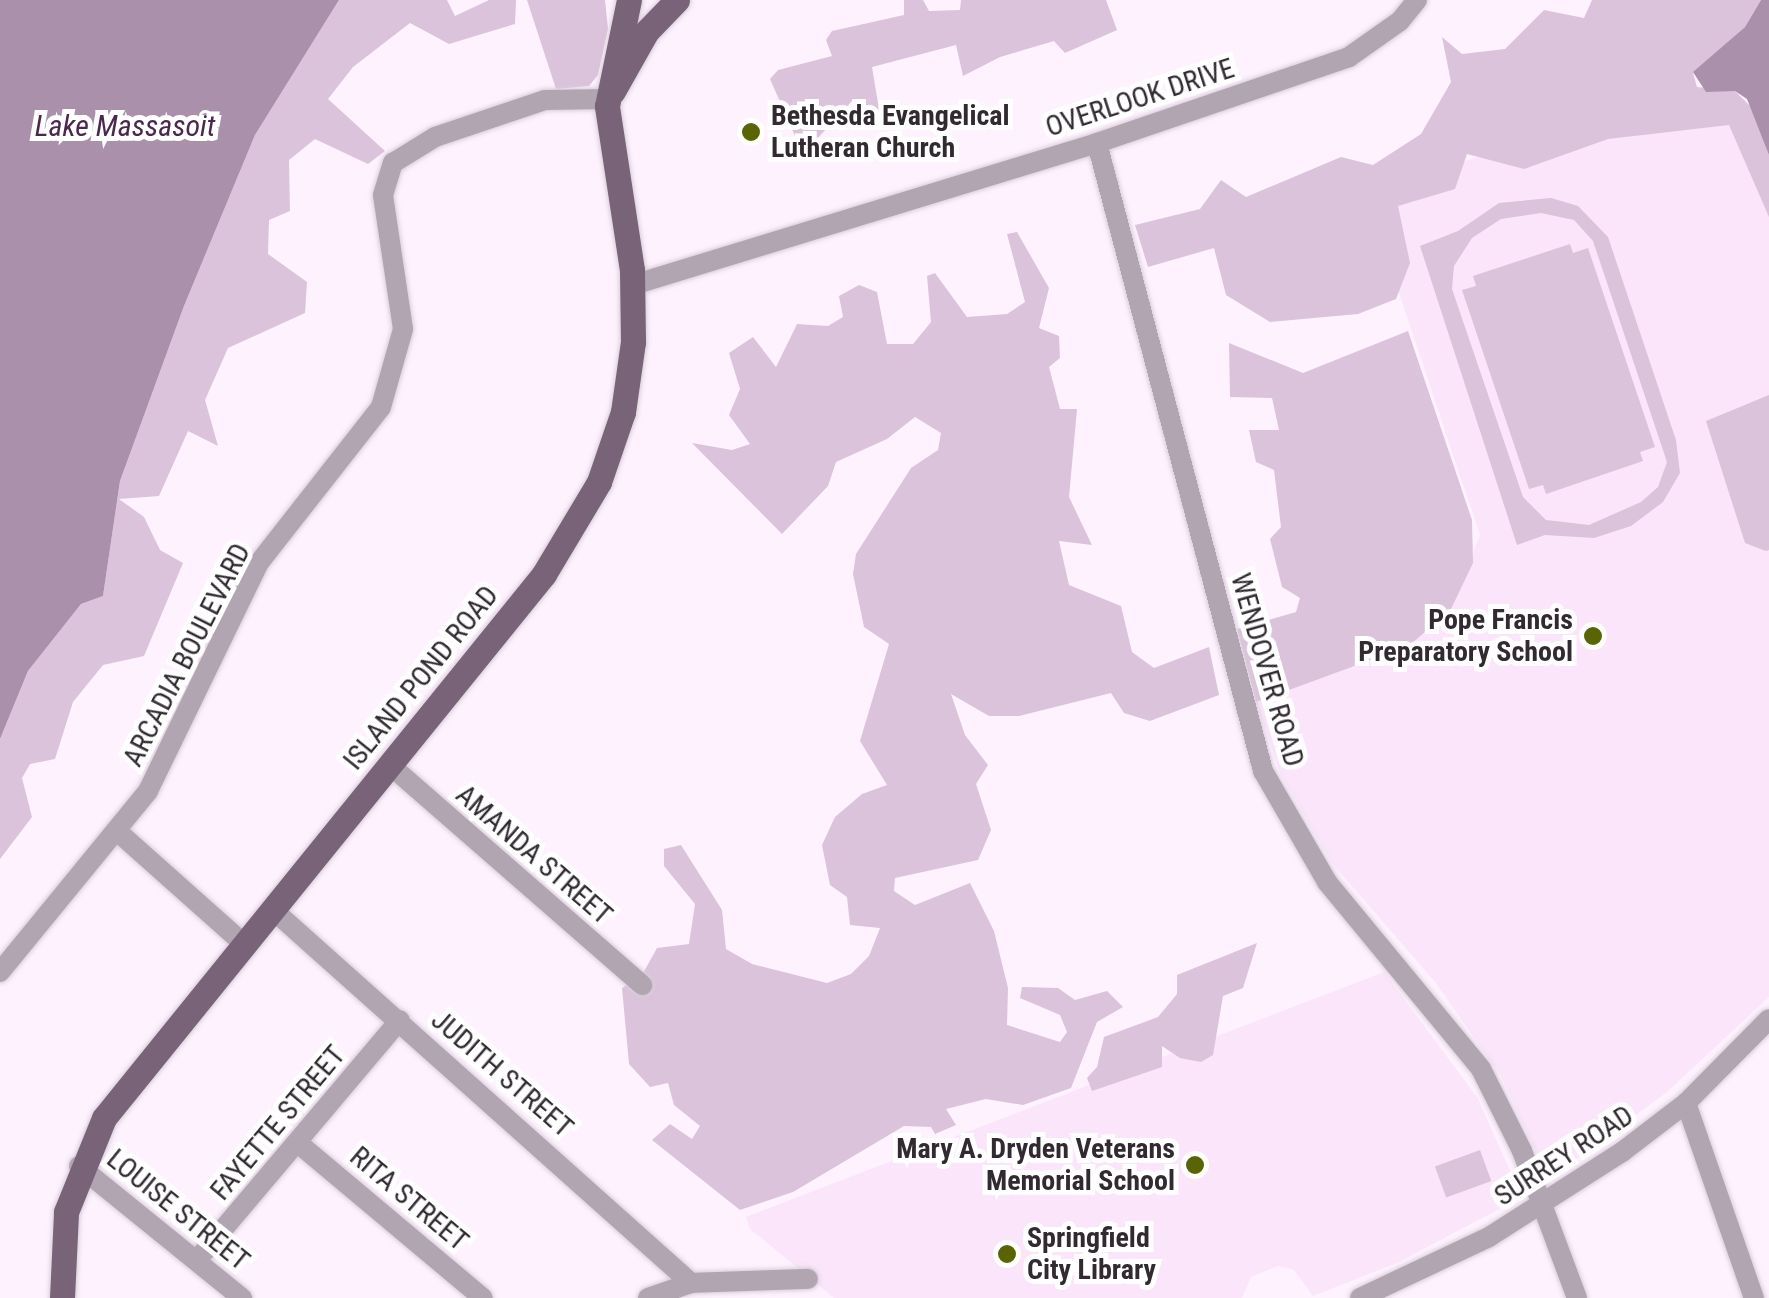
<!DOCTYPE html>
<style>
body{margin:0}
#map{position:relative;width:1769px;height:1298px;overflow:hidden;background:#fef2fe;font-family:"Roboto Condensed",sans-serif}
div>[style]{position:absolute}
.built>*{inset:0;background:#fae5fa}
.green>*{inset:0;background:#dbc3db;transform-origin:0 0}
.water>*{inset:0;background:#ab90ab}
.roads{filter:drop-shadow(0 0 2px #d9ced9) drop-shadow(0 0 2px #d9ced9)}
.minor>*{height:20px;margin:-10px;padding:0 10px;transform-origin:10px;border-radius:10px;background:#b1a5b1}
.major>*{height:25px;margin:-12.5px;padding:0 12.5px;transform-origin:12.5px;border-radius:12.5px;background:#786378}
.dots>*{width:28px;height:28px;translate:-50% -50%;box-sizing:border-box;border:5px solid #fff;border-radius:50%}
span{translate:-50% -50%;white-space:nowrap;text-align:center;line-height:1.15;-webkit-text-stroke:10px #fff;paint-order:stroke}
.street-label{font-size:28px;color:#312b31}
.poi-label{font-size:28px;color:#312b31;font-weight:700}
.left{translate:0 -50%;text-align:left}
.right{translate:-100% -50%;text-align:right}
.water-label{font-size:30px;color:#4c274d;font-style:italic}
</style>
<div id="map">
<div class="built">
<i style="clip-path:polygon(1686px 88px,1769px 148px,1769px 997px,1667px 1092px,1549px 1179px,1501px 1076px,1435px 982px,1332px 863px,1281px 775px,1256px 702px,1409px 646px,1451px 609px,1480px 535px,1366px 194px)"></i>
<i style="clip-path:polygon(1384px 972px,1477px 1097px,1522px 1197px,1399px 1262px,1313px 1296px,1294px 1270px,1278px 1266px,1251px 1277px,1242px 1298px,834px 1298px,750px 1229px,746px 1217px)"></i>
</div>
<div class="green">
<i style="clip-path:polygon(339px 0,447px 0,455px 16px,489px 0,516px 0,515px 24px,449px 44px,410px 23px,353px 67px,328px 99px,385px 151px,368px 164px,315px 139px,289px 160px,290px 211px,269px 220px,268px 254px,307px 282px,305px 313px,228px 348px,205px 400px,218px 446px,188px 431px,159px 496px,119px 499px,144px 517px,160px 550px,183px 563px,144px 656px,103px 665px,73px 702px,55px 759px,30px 764px,22px 778px,32px 817px,0 859px,0 739px,28px 671px,81px 604px,103px 596px,120px 481px,184px 306px,255px 135px)"></i>
<i style="clip-path:polygon(527px 0,605px 0,608px 29px,598px 75px,589px 86px,556px 89px)"></i>
<i style="clip-path:polygon(904px 0,923px 0,929px 11px,960px 10px,961px 0,1106px 0,1117px 30px,1065px 53px,1054px 41px,1000px 57px,963px 76px,956px 45px,872px 67px,882px 127px,852px 101px,803px 154px,770px 79px,778px 70px,832px 56px,826px 40px,832px 31px,904px 15px)"></i>
<i style="clip-path:polygon(1592px 0,1761px 0,1745px 27px,1693px 73px,1697px 87px,1735px 91px,1754px 110px,1769px 155px,1769px 217px,1729px 125px,1608px 139px,1524px 169px,1467px 154px,1455px 189px,1398px 206px,1410px 263px,1396px 299px,1358px 314px,1270px 322px,1226px 295px,1214px 248px,1148px 267px,1135px 225px,1200px 209px,1221px 180px,1246px 197px,1341px 157px,1373px 165px,1421px 134px,1451px 82px,1442px 37px,1462px 54px,1505px 49px,1544px 10px,1584px 18px)"></i>
<i style="clip-path:polygon(evenodd,1551px 198px,1578px 206px,1608px 237px,1676px 440px,1680px 473px,1663px 502px,1631px 526px,1594px 538px,1545px 535px,1517px 545px,1420px 246px,1458px 231px,1499px 203px,1551px 198px,1541px 213px,1574px 220px,1593px 241px,1667px 462px,1658px 487px,1641px 502px,1589px 525px,1546px 520px,1523px 497px,1452px 289px,1454px 266px,1472px 238px,1501px 219px,1541px 213px)"></i>
<i style="clip-path:polygon(1017px 232px,1049px 288px,1039px 328px,1059px 336px,1060px 358px,1049px 367px,1060px 409px,1077px 409px,1069px 497px,1092px 545px,1059px 541px,1069px 585px,1121px 606px,1132px 652px,1154px 668px,1209px 647px,1219px 695px,1150px 721px,1124px 713px,1111px 693px,1019px 716px,989px 716px,951px 694px,965px 735px,988px 765px,976px 784px,991px 830px,978px 860px,895px 878px,894px 891px,915px 905px,970px 883px,994px 931px,1008px 988px,1007px 1025px,1060px 1042px,1067px 1032px,1060px 1015px,1020px 998px,1022px 987px,1058px 988px,1075px 1000px,1107px 991px,1123px 1007px,1097px 1022px,1071px 1088px,1023px 1105px,986px 1099px,946px 1109px,956px 1125px,935px 1134px,931px 1127px,904px 1126px,793px 1192px,740px 1210px,652px 1140px,670px 1124px,692px 1139px,700px 1126px,674px 1105px,668px 1083px,650px 1087px,629px 1064px,622px 988px,642px 975px,657px 948px,689px 944px,695px 904px,664px 866px,664px 849px,681px 845px,722px 910px,726px 949px,752px 964px,827px 983px,851px 974px,869px 956px,880px 928px,850px 925px,847px 897px,830px 885px,822px 845px,835px 817px,862px 794px,887px 785px,860px 741px,889px 644px,864px 627px,853px 574px,856px 554px,911px 468px,938px 450px,941px 433px,915px 417px,887px 439px,836px 462px,828px 486px,782px 534px,692px 443px,732px 450px,750px 444px,729px 415px,740px 389px,729px 353px,753px 337px,776px 367px,797px 324px,828px 326px,843px 317px,839px 296px,859px 285px,877px 292px,887px 344px,913px 344px,931px 322px,927px 276px,935px 273px,967px 317px,1007px 314px,1025px 302px,1007px 234px)"></i>
<i style="clip-path:polygon(1570px 244px,1573px 253px,1588px 248px,1655px 447px,1640px 452px,1643px 461px,1546px 494px,1543px 485px,1529px 489px,1462px 290px,1476px 286px,1473px 276px)"></i>
<i style="clip-path:polygon(1408px 331px,1472px 520px,1473px 563px,1451px 609px,1409px 646px,1256px 702px,1237px 629px,1296px 612px,1300px 598px,1282px 587px,1270px 539px,1281px 527px,1274px 470px,1256px 462px,1249px 430px,1279px 430px,1272px 398px,1230px 397px,1229px 343px,1303px 373px)"></i>
<i style="clip-path:polygon(1769px 395px,1769px 550px,1766px 551px,1745px 543px,1706px 421px)"></i>
<i style="clip-path:polygon(1257px 943px,1243px 988px,1223px 996px,1213px 1055px,1201px 1062px,1180px 1058px,1162px 1046px,1162px 1067px,1092px 1091px,1087px 1078px,1097px 1067px,1104px 1037px,1158px 1017px,1177px 994px,1177px 975px)"></i>
<i style="left:1480px;top:1150px;width:33px;height:48px;rotate:70deg"></i>
</div>
<div class="water">
<i style="clip-path:polygon(0 0,339px 0,255px 135px,184px 306px,120px 481px,103px 596px,81px 604px,28px 671px,0 739px)"></i>
<i style="clip-path:polygon(1761px 0,1769px 0,1769px 155px,1747px 99px,1735px 91px,1706px 92px,1693px 72px,1745px 27px)"></i>
</div>
<div class="roads">
<div class="minor">
<i style="left:1097px;top:143px;width:650px;rotate:75.19deg"></i>
<i style="left:1263px;top:771px;width:128px;rotate:60deg"></i>
<i style="left:1327px;top:882px;width:242px;rotate:50.5deg"></i>
<i style="left:1481px;top:1069px;width:92px;rotate:63.4deg"></i>
<i style="left:1522px;top:1151px;width:157px;rotate:69.5deg"></i>
<i style="left:633px;top:285px;width:485px;rotate:-17deg"></i>
<i style="left:1097px;top:143px;width:266px;rotate:-18.8deg"></i>
<i style="left:1349px;top:57px;width:62px;rotate:-35.2deg"></i>
<i style="left:1400px;top:21px;width:27px;rotate:-51deg"></i>
<i style="left:390px;top:765px;width:335px;rotate:41.1deg"></i>
<i style="left:117px;top:831px;width:170px;rotate:41.7deg"></i>
<i style="left:272px;top:909px;width:562px;rotate:41.75deg"></i>
<i style="left:0;top:972px;width:234px;rotate:-50.7deg"></i>
<i style="left:148px;top:791px;width:252px;rotate:-64.1deg"></i>
<i style="left:258px;top:564px;width:199px;rotate:-51.9deg"></i>
<i style="left:381px;top:407px;width:81px;rotate:-74.2deg"></i>
<i style="left:403px;top:329px;width:135px;rotate:-98.5deg"></i>
<i style="left:383px;top:195px;width:34px;rotate:-73deg"></i>
<i style="left:393px;top:163px;width:49px;rotate:-31.8deg"></i>
<i style="left:435px;top:137px;width:116px;rotate:-18.6deg"></i>
<i style="left:545px;top:100px;width:62px;rotate:-0.9deg"></i>
<i style="left:1686px;top:1103px;width:207px;rotate:70.8deg"></i>
<i style="left:298px;top:1143px;width:241px;rotate:40deg"></i>
<i style="left:79px;top:1166px;width:210px;rotate:39deg"></i>
<i style="left:197px;top:1260px;width:314px;rotate:-49.8deg"></i>
<i style="left:648px;top:1298px;width:46px;rotate:-19.2deg"></i>
<i style="left:691px;top:1283px;width:117px;rotate:-2deg"></i>
<i style="left:1360px;top:1298px;width:143px;rotate:-25.3deg"></i>
<i style="left:1489px;top:1237px;width:158px;rotate:-32.6deg"></i>
<i style="left:1622px;top:1152px;width:81px;rotate:-37.4deg"></i>
<i style="left:1686px;top:1103px;width:118px;rotate:-45.3deg"></i>
</div>
<div class="major">
<i style="left:613px;top:91px;width:69px;rotate:-60.5deg"></i>
<i style="left:647px;top:31px;width:43px;rotate:-45.9deg"></i>
<i style="left:62px;top:1298px;width:86px;rotate:-87.3deg"></i>
<i style="left:66px;top:1212px;width:101px;rotate:-68deg"></i>
<i style="left:104px;top:1118px;width:700px;rotate:-51.03deg"></i>
<i style="left:544px;top:574px;width:107px;rotate:-59.1deg"></i>
<i style="left:599px;top:482px;width:74px;rotate:-71.1deg"></i>
<i style="left:623px;top:412px;width:71px;rotate:-81.9deg"></i>
<i style="left:633px;top:342px;width:72px;rotate:-90.8deg"></i>
<i style="left:632px;top:270px;width:166px;rotate:-98.7deg"></i>
<i style="left:607px;top:106px;width:108px;rotate:-78.3deg"></i>
</div>
</div>
<div class="dots">
<i style="left:751px;top:132px;background:#5b6404"></i>
<i style="left:1593px;top:636px;background:#5b6404"></i>
<i style="left:1195px;top:1165px;background:#5b6404"></i>
<i style="left:1007px;top:1254px;background:#5b6404"></i>
</div>
<div class="street-label">
<span style="left:1140px;top:98px;rotate:-18deg">OVERLOOK DRIVE</span>
<span style="left:187px;top:655px;rotate:-63deg">ARCADIA BOULEVARD</span>
<span style="left:1267px;top:670px;rotate:74deg">WENDOVER ROAD</span>
<span style="left:421px;top:678px;rotate:-51deg">ISLAND POND ROAD</span>
<span style="left:534px;top:855px;rotate:41deg">AMANDA STREET</span>
<span style="left:502px;top:1074px;rotate:41deg">JUDITH STREET</span>
<span style="left:278px;top:1123px;rotate:-50deg">FAYETTE STREET</span>
<span style="left:1564px;top:1156px;rotate:-33deg">SURREY ROAD</span>
<span style="left:409px;top:1199px;rotate:40deg">RITA STREET</span>
<span style="left:178px;top:1210px;rotate:39deg">LOUISE STREET</span>
</div>
<div class="poi-label">
<span class="left" style="left:771px;top:132px">Bethesda Evangelical<br>Lutheran Church</span>
<span class="right" style="left:1573px;top:636px">Pope Francis<br>Preparatory School</span>
<span class="right" style="left:1175px;top:1165px">Mary A. Dryden Veterans<br>Memorial School</span>
<span class="left" style="left:1027px;top:1254px">Springfield<br>City Library</span>
</div>
<div class="water-label">
<span style="left:125px;top:126px">Lake Massasoit</span>
</div>
</div>
